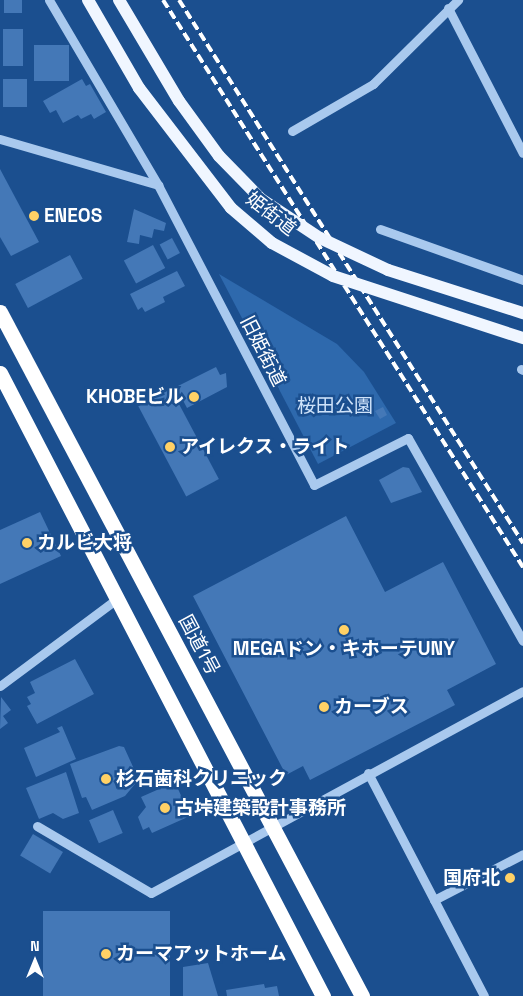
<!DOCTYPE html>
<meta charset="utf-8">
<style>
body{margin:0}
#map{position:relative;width:523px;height:996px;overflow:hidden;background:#1b4f8f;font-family:"Space Grotesk","Noto Sans JP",sans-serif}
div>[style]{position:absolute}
.green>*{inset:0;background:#2e69ad}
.building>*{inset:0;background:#4478b7;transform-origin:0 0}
.minor>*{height:9px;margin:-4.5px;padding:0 4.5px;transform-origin:4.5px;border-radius:4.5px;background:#a9c9ee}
.major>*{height:12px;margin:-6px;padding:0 6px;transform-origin:6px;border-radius:6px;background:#f0f6ff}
.highway>*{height:15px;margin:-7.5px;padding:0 7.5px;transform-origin:7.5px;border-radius:7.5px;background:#fff}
.rail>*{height:4px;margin-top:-2px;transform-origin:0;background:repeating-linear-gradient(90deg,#fff 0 9px,transparent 0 13px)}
.major-bridge>*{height:12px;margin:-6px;padding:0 6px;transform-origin:6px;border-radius:6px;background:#f0f6ff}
.dots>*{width:14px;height:14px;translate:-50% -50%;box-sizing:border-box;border:2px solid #1b4f8f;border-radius:50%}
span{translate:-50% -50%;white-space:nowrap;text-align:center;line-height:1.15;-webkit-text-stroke:5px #1b4f8f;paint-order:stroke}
.street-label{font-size:19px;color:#fff}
.poi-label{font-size:19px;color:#fff;font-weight:700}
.left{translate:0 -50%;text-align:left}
.right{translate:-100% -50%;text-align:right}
.park-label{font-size:19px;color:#cfe3fa}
.north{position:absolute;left:10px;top:936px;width:50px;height:50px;-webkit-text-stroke:4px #1b4f8f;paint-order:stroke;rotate:0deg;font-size:14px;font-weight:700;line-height:20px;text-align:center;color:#fff}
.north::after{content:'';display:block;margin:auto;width:18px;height:22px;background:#fff;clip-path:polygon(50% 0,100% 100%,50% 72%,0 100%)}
</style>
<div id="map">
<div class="green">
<i style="clip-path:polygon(219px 274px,337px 344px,364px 372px,396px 423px,318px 464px)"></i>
</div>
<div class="building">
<i style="left:4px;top:0;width:18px;height:13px"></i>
<i style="left:3px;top:29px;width:20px;height:37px"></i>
<i style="left:34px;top:45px;width:35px;height:36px"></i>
<i style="left:3px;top:79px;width:24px;height:28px"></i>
<i style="clip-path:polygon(82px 79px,86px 86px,90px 84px,106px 112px,94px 119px,91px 114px,81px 119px,78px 115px,63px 123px,56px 110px,50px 113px,43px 101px)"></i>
<i style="clip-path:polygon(0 169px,39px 242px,11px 256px,0 237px)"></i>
<i style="clip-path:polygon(134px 209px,166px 223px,164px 231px,154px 229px,152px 238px,140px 235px,139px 244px,127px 242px)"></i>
<i style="left:172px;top:238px;width:17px;height:14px;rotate:62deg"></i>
<i style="left:153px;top:245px;width:26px;height:33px;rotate:62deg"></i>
<i style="left:70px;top:255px;width:27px;height:62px;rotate:62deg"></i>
<i style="clip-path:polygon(177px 271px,185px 286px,163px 297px,165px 302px,145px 312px,142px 307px,138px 310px,130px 294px)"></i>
<i style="clip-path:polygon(216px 367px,220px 375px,226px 373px,227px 387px,187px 408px,176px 387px)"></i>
<i style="left:171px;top:389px;width:102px;height:37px;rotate:62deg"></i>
<i style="clip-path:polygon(383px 407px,387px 415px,380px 419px,375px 411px)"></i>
<i style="clip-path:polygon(403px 467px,409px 468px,422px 492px,391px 503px,379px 480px)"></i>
<i style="clip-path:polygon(40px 512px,61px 556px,0 584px,0 530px)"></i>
<i style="clip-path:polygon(346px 516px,385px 592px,443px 562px,496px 664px,447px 690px,455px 705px,310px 780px,303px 766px,286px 775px,193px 596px)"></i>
<i style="clip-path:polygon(75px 659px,94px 694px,37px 724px,27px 706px,31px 704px,27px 697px,35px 693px,30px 682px)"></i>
<i style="clip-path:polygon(1px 697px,11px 710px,3px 716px,8px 723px,0 729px)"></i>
<i style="clip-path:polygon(62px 726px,76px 759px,36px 777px,24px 748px,60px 732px,57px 728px)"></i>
<i style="clip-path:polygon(119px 746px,124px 747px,134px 769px,135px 784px,125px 796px,92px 810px,86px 797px,82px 798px,70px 764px)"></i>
<i style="clip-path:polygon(66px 772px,79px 813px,63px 819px,53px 813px,39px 819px,26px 788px)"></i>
<i style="clip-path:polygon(175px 782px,190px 816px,152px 833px,149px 827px,143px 830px,138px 817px,146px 807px,141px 797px)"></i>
<i style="left:113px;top:810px;width:25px;height:26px;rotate:67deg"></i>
<i style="left:33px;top:834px;width:35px;height:25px;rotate:31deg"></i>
<i style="left:43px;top:911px;width:127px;height:85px"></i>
<i style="clip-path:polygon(208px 963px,218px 996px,183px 996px,183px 967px)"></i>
<i style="clip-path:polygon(264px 984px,265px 988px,277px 986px,279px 996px,227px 996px,226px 990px)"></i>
</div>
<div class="minor">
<i style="left:49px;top:0;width:215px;rotate:59.5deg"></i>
<i style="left:448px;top:8px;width:163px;rotate:62.7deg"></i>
<i style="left:292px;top:131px;width:94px;rotate:-30.1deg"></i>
<i style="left:373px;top:84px;width:120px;rotate:-44.7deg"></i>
<i style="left:0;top:139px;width:165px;rotate:16.2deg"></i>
<i style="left:158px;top:185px;width:338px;rotate:62.5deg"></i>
<i style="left:314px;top:485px;width:105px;rotate:-26.6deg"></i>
<i style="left:408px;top:438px;width:233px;rotate:60.5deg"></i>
<i style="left:380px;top:229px;width:152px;rotate:19.6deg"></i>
<i style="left:521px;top:369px;width:2px;rotate:27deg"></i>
<i style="left:0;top:686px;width:147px;rotate:-36.7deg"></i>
<i style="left:368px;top:773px;width:251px;rotate:62.5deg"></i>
<i style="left:37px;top:826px;width:132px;rotate:30.4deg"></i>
<i style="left:151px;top:893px;width:423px;rotate:-28.5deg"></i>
<i style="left:434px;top:900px;width:100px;rotate:-27.3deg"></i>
</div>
<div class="major">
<i style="left:88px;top:0;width:102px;rotate:59.9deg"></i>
<i style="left:139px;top:88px;width:151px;rotate:52.5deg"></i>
<i style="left:119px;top:0;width:117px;rotate:59.3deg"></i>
<i style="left:179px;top:101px;width:68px;rotate:54deg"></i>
<i style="left:219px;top:156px;width:60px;rotate:45.7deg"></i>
</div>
<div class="highway">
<i style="left:0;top:312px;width:774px;rotate:62.11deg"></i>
<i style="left:0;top:373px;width:702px;rotate:62.6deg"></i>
</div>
<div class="rail">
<i style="left:163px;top:0;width:672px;rotate:57.59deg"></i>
<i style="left:179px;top:0;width:643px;rotate:57.65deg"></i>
</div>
<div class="major-bridge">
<i style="left:261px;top:199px;width:71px;rotate:33.5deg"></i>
<i style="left:320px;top:238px;width:75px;rotate:25.2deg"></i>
<i style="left:388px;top:270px;width:142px;rotate:17.7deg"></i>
<i style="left:231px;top:208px;width:54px;rotate:40.5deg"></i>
<i style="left:272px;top:243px;width:69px;rotate:28.4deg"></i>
<i style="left:333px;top:276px;width:200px;rotate:18.1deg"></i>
</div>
<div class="dots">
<i style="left:34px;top:216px;background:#ffd166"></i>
<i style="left:194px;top:397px;background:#ffd166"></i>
<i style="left:170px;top:447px;background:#ffd166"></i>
<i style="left:27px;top:543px;background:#ffd166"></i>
<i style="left:344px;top:630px;background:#ffd166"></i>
<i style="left:324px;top:707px;background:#ffd166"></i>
<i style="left:106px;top:779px;background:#ffd166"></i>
<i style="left:165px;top:808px;background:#ffd166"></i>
<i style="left:510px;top:878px;background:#ffd166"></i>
<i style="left:106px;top:954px;background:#ffd166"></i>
</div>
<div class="street-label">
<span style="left:271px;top:214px;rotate:38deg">姫街道</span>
<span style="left:263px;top:351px;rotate:63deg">旧姫街道</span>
<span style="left:199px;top:645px;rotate:62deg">国道1号</span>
</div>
<div class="poi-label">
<span class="left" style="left:44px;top:216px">ENEOS</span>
<span class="right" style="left:184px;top:397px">KHOBEビル</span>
<span class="left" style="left:180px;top:447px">アイレクス・ライト</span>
<span class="left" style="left:37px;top:543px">カルビ大将</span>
<span style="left:344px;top:649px">MEGAドン・キホーテUNY</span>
<span class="left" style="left:334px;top:707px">カーブス</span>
<span class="left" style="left:116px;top:779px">杉石歯科クリニック</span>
<span class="left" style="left:175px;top:808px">古垰建築設計事務所</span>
<span class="right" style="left:500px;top:878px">国府北</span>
<span class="left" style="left:116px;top:954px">カーマアットホーム</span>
</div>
<div class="park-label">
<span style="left:335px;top:406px">桜田公園</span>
</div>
<div class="north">N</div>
</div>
